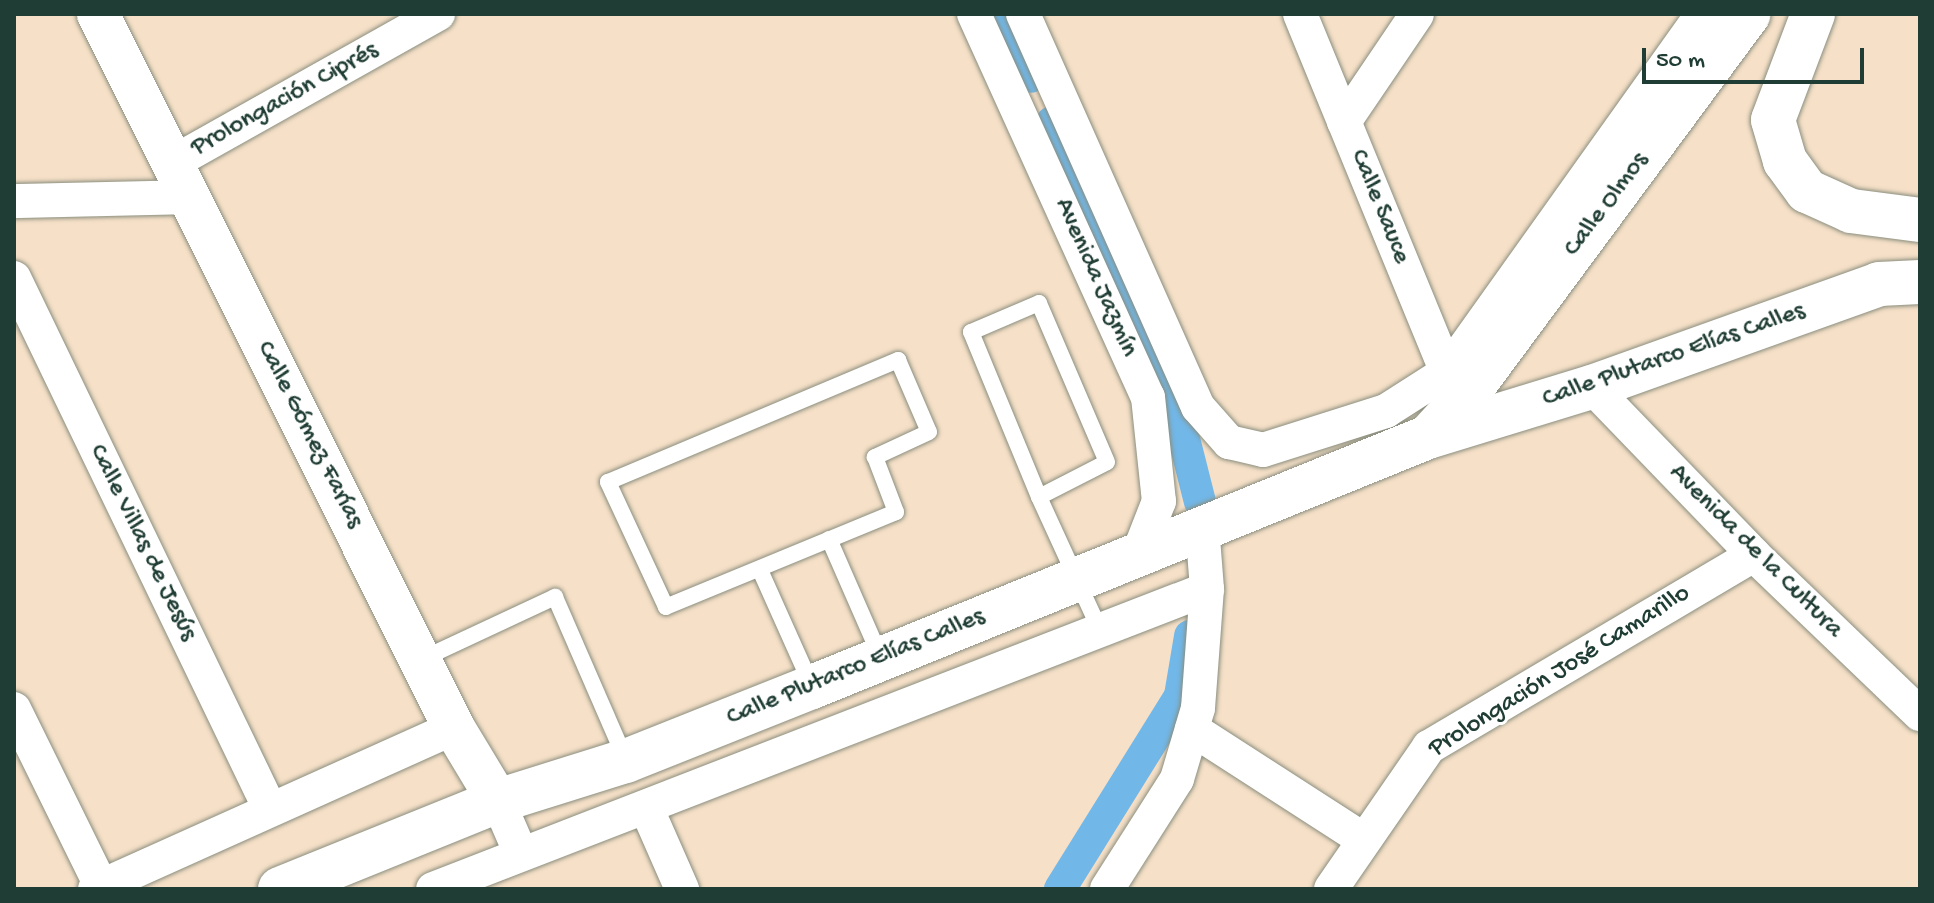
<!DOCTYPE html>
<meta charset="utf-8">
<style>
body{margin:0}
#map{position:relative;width:1934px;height:903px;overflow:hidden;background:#f6e0c8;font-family:"Gochi Hand",sans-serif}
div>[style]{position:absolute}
.canal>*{height:32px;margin:-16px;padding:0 16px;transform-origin:16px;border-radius:16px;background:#71b7e8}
.roads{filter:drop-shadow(0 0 2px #8a8e7e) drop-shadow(0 0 2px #8a8e7e)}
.service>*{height:16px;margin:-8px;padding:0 8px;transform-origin:8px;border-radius:8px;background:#fff}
.minor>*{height:34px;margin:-17px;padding:0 17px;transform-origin:17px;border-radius:17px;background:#fff}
.tertiary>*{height:42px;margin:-21px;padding:0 21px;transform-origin:21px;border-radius:21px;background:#fff}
.secondary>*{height:44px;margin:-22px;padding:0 22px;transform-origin:22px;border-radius:22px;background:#fff}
span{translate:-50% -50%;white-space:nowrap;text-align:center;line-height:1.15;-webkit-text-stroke:6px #fff;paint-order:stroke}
.street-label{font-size:26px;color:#1f3d34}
.frame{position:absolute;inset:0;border:16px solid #1f3d34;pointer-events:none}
.scale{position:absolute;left:1642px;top:48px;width:222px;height:36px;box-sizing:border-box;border:4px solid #1f3d34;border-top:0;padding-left:10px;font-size:24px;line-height:28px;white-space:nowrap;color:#1f3d34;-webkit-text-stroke:6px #fff;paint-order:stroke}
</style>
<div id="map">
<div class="canal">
<i style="left:1002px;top:14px;width:69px;rotate:65.3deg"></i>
<i style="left:1052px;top:122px;width:327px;rotate:67deg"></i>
<i style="left:1180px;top:423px;width:81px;rotate:75.8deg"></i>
<i style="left:1060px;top:889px;width:227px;rotate:-58.1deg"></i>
<i style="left:1180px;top:696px;width:61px;rotate:-80.5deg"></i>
</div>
<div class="roads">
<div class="service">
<i style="left:898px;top:360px;width:78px;rotate:66.7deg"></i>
<i style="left:929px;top:432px;width:60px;rotate:155.2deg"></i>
<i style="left:875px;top:457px;width:59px;rotate:69.1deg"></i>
<i style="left:896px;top:512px;width:249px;rotate:157.6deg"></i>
<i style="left:666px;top:607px;width:138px;rotate:-114.9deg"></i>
<i style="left:608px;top:482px;width:315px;rotate:-22.8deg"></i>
<i style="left:1039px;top:497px;width:76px;rotate:-27.2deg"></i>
<i style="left:1107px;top:462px;width:173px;rotate:-113.2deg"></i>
<i style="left:1039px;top:303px;width:74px;rotate:156.9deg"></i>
<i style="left:971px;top:332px;width:178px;rotate:67.6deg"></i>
<i style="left:1039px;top:497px;width:144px;rotate:65.4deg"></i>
<i style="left:829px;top:539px;width:130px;rotate:66.4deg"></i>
<i style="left:760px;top:570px;width:127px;rotate:65.9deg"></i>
<i style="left:422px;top:659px;width:147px;rotate:-25deg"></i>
<i style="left:555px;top:597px;width:176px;rotate:66.5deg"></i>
</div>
<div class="minor">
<i style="left:974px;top:14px;width:421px;rotate:65.6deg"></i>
<i style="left:1148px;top:397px;width:105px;rotate:84deg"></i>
<i style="left:1159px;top:501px;width:55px;rotate:111.4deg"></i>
<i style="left:1023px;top:14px;width:430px;rotate:66deg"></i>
<i style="left:1198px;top:407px;width:47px;rotate:48.5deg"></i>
<i style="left:1229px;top:442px;width:35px;rotate:13deg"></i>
<i style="left:1263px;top:450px;width:129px;rotate:-17.6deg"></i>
<i style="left:1386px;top:411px;width:72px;rotate:-32.6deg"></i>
<i style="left:1447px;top:372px;width:440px;rotate:-54.5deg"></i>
<i style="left:1300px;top:14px;width:387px;rotate:67.7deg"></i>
<i style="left:1447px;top:372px;width:16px;rotate:52deg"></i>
<i style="left:1344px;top:122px;width:130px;rotate:-55.9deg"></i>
<i style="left:174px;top:162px;width:303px;rotate:-29.3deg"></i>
<i style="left:14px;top:201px;width:174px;rotate:-1.3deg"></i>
<i style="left:14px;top:278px;width:589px;rotate:64.26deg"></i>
<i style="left:1592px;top:387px;width:233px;rotate:46deg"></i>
<i style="left:1754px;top:555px;width:230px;rotate:43.8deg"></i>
<i style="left:14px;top:709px;width:197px;rotate:63.8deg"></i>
<i style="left:1192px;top:729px;width:203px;rotate:32.8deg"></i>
<i style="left:498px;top:801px;width:58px;rotate:66.5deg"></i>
<i style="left:646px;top:807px;width:90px;rotate:66.3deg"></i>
<i style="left:95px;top:889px;width:393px;rotate:-24.2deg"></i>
<i style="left:433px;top:889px;width:830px;rotate:-21.19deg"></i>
<i style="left:1107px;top:889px;width:130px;rotate:-57.5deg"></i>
<i style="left:1177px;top:779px;width:74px;rotate:-73.5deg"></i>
<i style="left:1198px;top:708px;width:119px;rotate:-85.7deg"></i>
<i style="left:1207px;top:589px;width:63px;rotate:-94.5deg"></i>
<i style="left:1331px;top:889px;width:173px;rotate:-55.4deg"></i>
<i style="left:1429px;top:747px;width:377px;rotate:-30.6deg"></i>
</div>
<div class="tertiary">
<i style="left:98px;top:14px;width:798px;rotate:63.5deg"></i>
<i style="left:454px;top:728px;width:85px;rotate:58.9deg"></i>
</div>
<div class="secondary">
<i style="left:1813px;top:14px;width:113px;rotate:110.7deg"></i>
<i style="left:1773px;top:120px;width:43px;rotate:73.7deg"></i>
<i style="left:1785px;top:161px;width:37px;rotate:54deg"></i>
<i style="left:1807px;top:191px;width:48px;rotate:24.4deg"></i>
<i style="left:1851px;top:211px;width:70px;rotate:7.4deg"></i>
<i style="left:1429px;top:436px;width:54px;rotate:-47.2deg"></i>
<i style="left:1466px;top:396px;width:475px;rotate:-53.5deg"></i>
<i style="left:280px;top:889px;width:235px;rotate:-22deg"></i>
<i style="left:498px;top:801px;width:134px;rotate:-17.4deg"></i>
<i style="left:626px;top:761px;width:200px;rotate:-21.7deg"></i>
<i style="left:812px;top:687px;width:665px;rotate:-22.09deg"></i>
<i style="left:1428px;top:437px;width:171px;rotate:-17deg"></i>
<i style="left:1592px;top:387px;width:305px;rotate:-19.7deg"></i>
<i style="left:1879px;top:284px;width:41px;rotate:-2.8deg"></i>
</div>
</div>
<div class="street-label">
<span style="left:285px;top:100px;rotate:-29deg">Prolongación Ciprés</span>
<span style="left:1607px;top:205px;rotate:-53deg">Calle Olmos</span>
<span style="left:1379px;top:207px;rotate:68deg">Calle Sauce</span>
<span style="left:1095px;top:278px;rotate:66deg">Avenida Jazmín</span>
<span style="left:1674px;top:356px;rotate:-19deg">Calle Plutarco Elías Calles</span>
<span style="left:309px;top:435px;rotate:63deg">Calle Gómez Farías</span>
<span style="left:142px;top:543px;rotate:64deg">Calle Villas de Jesús</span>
<span style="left:1755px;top:552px;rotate:45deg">Avenida de la Cultura</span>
<span style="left:856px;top:668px;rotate:-22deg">Calle Plutarco Elías Calles</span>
<span style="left:1560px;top:672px;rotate:-32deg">Prolongación José Camarillo</span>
</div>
<div class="frame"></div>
<div class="scale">50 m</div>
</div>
